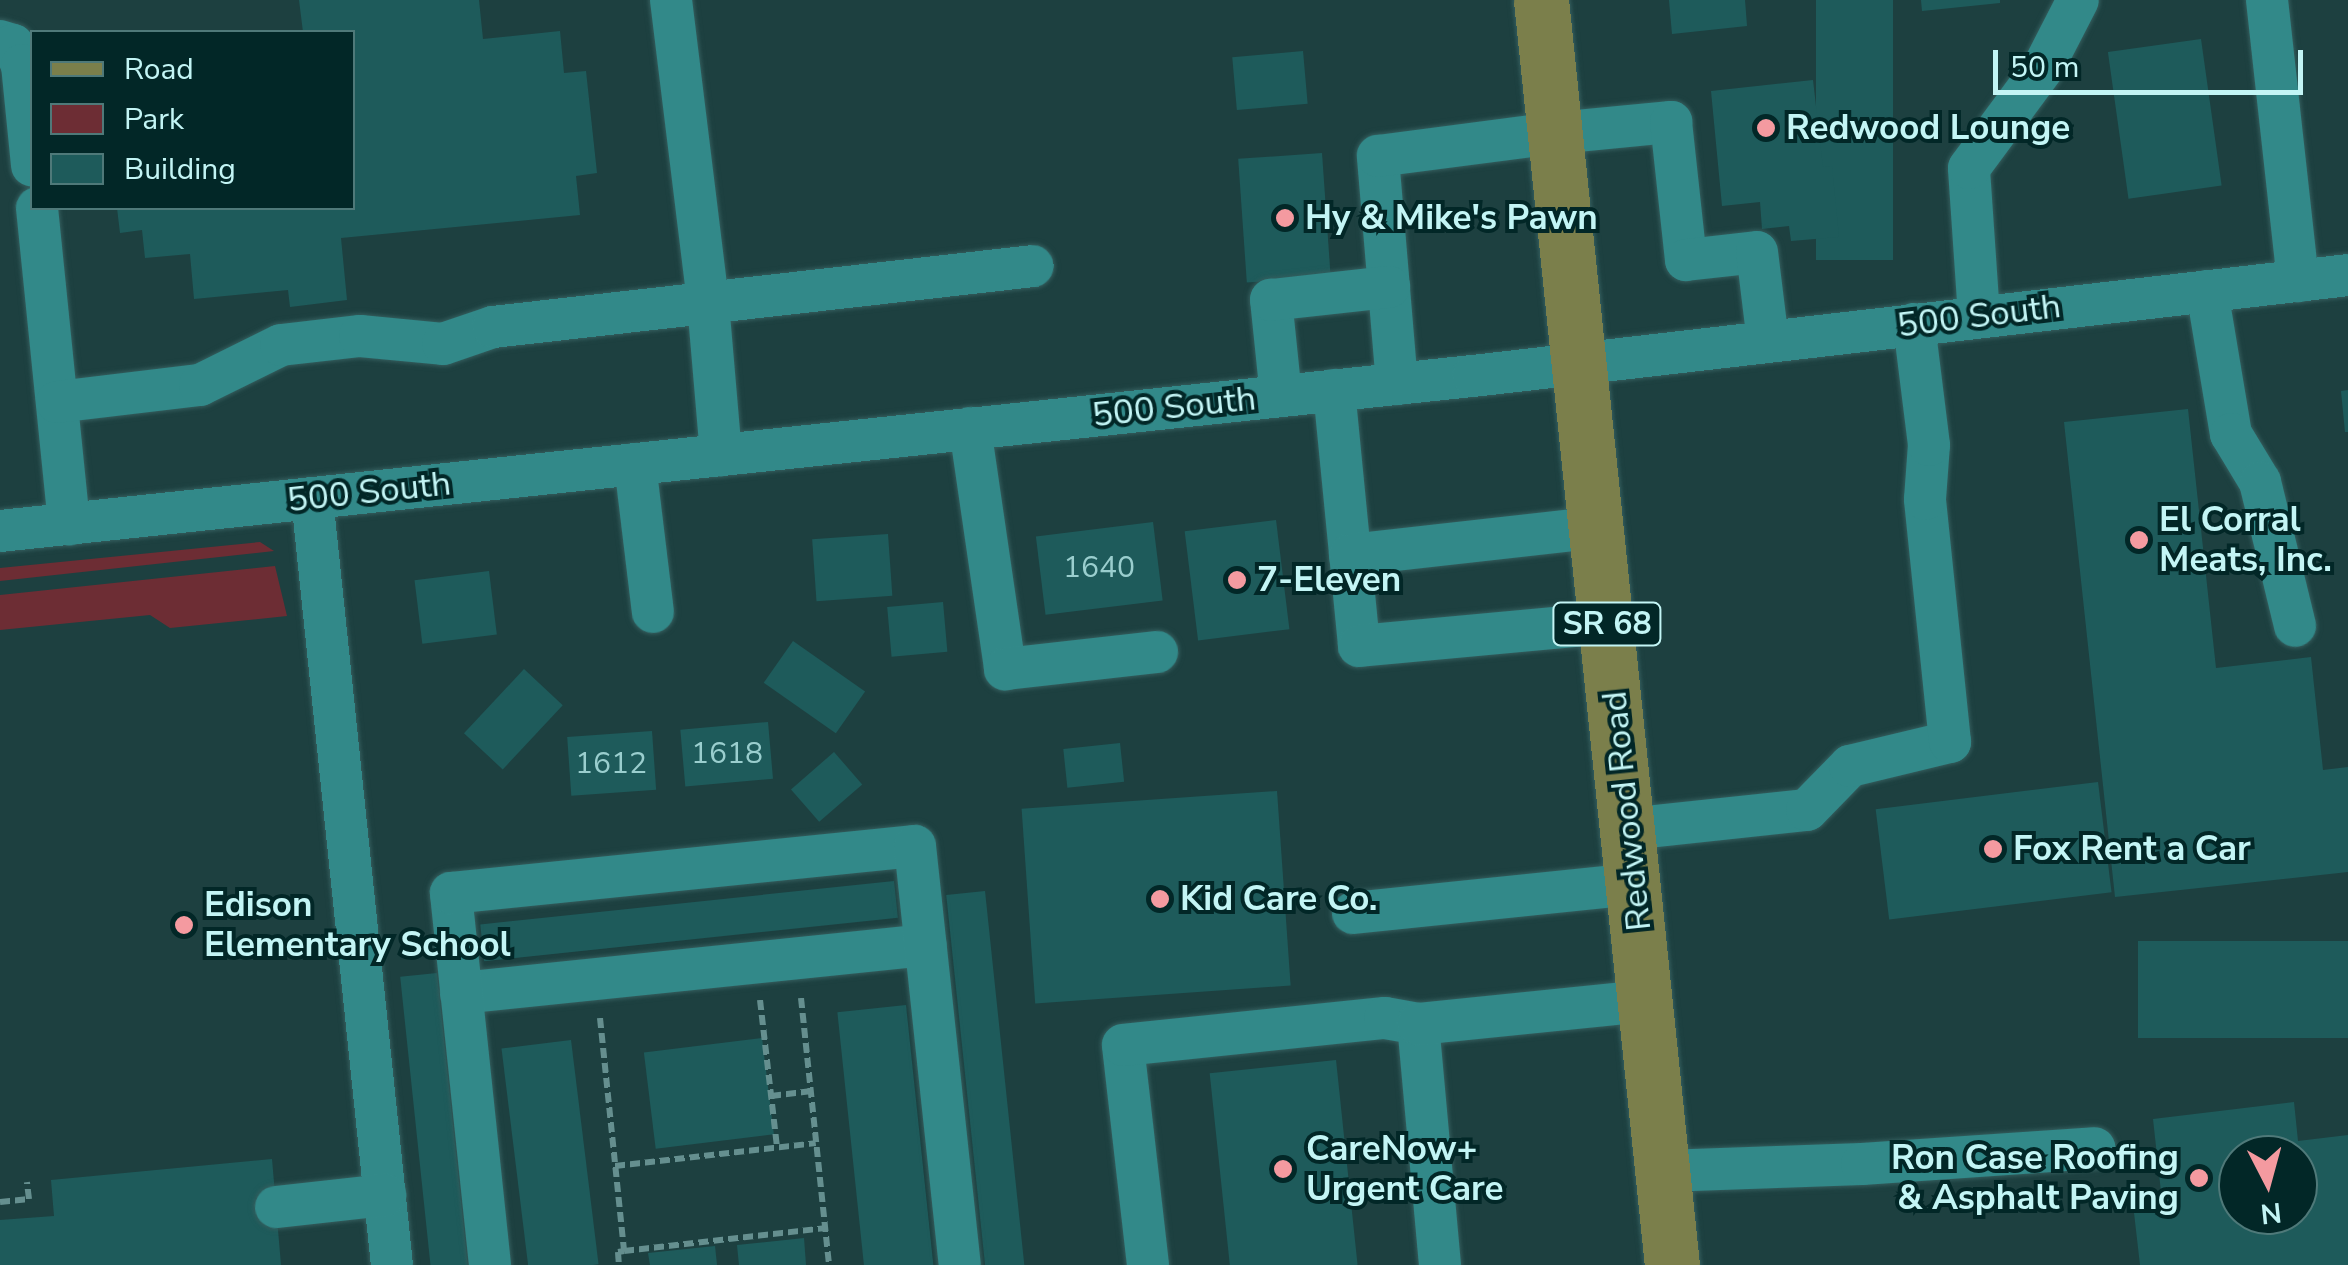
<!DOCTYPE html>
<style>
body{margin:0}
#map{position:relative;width:2348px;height:1265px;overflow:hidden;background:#1d4040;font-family:"Nunito Sans",sans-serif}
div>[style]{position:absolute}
.green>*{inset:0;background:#6d2d34}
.building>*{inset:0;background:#1e5b5b;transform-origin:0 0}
.path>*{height:6px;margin-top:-3px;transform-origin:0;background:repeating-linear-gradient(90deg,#658f8f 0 10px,transparent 0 15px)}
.roads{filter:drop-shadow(0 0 2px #345d5d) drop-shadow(0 0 2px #345d5d)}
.minor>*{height:42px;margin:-21px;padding:0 21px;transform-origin:21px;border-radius:21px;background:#328989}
.major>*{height:55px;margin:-27.5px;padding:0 27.5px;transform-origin:27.5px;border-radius:27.5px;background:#7b7f4b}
.dots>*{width:28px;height:28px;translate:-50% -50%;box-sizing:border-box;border:5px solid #022727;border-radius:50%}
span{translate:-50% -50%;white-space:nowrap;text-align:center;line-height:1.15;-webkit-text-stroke:8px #022727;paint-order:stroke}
.number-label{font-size:30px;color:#9acece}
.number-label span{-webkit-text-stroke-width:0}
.shield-label span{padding:2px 8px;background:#022727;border:2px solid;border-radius:8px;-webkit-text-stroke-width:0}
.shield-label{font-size:32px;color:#c3f5f5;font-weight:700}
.poi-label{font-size:35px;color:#c3f5f5;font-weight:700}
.left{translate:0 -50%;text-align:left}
.right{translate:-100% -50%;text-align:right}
.street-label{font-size:35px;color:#c3f5f5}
.legend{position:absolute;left:30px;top:30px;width:325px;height:180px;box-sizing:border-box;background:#022727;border:2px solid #4f7979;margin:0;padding:12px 18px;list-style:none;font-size:30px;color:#c3f5f5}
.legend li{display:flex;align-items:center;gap:20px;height:50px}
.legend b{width:50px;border:2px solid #4f7979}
.north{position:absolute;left:2218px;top:1135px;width:100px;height:100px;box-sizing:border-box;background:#022727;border:2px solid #4f7979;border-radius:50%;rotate:174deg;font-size:28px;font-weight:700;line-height:40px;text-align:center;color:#c3f5f5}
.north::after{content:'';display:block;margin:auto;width:35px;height:45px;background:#f49aa0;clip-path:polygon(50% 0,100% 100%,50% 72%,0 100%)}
.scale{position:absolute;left:1993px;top:50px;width:310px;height:45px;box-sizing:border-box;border:5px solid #c3f5f5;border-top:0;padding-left:12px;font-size:30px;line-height:35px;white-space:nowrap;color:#c3f5f5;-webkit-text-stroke:8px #022727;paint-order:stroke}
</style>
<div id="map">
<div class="green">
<i style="clip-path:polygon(260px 542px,274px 551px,0 581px,0 568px)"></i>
<i style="clip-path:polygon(275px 566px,287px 616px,170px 628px,150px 615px,0 630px,0 595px)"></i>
</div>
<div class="building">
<i style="clip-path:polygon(299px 0,479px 0,483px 39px,560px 31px,564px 73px,586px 71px,597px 173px,576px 176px,580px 215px,341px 238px,347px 300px,290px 307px,288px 290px,194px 299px,190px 254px,145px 258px,142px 230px,120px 233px,117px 208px,352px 208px,352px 32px,303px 32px)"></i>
<i style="clip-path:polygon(1669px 0,1745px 0,1747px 26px,1672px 34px)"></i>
<i style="left:1816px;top:0;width:77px;height:260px"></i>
<i style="clip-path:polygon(1921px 0,2000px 0,2000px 3px,1922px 11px)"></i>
<i style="left:2201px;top:39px;width:148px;height:94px;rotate:82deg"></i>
<i style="left:1303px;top:51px;width:53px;height:71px;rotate:85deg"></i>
<i style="clip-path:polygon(1813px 80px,1823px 167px,1832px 166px,1839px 237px,1791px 241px,1789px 226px,1762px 229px,1760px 202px,1722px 206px,1711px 91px)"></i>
<i style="left:1322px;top:153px;width:124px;height:84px;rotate:86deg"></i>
<i style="clip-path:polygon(2348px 390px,2348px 432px,2345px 432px,2341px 391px)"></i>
<i style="clip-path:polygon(2188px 409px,2216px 668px,2311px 657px,2323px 770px,2348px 767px,2348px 872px,2115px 897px,2064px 422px)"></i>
<i style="left:1276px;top:520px;width:110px;height:92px;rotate:83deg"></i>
<i style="left:1153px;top:522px;width:79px;height:118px;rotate:83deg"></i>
<i style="left:888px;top:534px;width:62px;height:76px;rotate:86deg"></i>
<i style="left:489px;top:571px;width:64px;height:75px;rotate:83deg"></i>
<i style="left:943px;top:602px;width:50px;height:56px;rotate:85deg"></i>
<i style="left:793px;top:641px;width:88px;height:51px;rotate:35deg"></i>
<i style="left:524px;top:669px;width:53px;height:88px;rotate:43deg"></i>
<i style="left:768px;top:722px;width:57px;height:88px;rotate:85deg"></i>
<i style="left:652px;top:731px;width:59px;height:85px;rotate:86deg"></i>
<i style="left:1120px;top:743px;width:39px;height:57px;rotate:84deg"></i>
<i style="left:834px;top:752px;width:43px;height:57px;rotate:49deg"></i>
<i style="left:2098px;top:782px;width:111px;height:224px;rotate:83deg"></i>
<i style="left:1277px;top:791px;width:195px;height:256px;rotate:86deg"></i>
<i style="left:894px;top:881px;width:37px;height:416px;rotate:84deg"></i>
<i style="left:985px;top:891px;width:376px;height:39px;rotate:84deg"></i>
<i style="left:2348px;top:941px;width:97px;height:210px;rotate:90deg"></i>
<i style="left:437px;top:973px;width:294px;height:37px;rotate:84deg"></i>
<i style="left:906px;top:1005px;width:262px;height:69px;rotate:84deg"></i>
<i style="left:762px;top:1038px;width:97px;height:119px;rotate:83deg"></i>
<i style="left:571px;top:1040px;width:226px;height:70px;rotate:83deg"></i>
<i style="left:1336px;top:1060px;width:206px;height:127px;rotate:84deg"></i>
<i style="clip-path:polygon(evenodd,2294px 1102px,2298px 1141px,2348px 1135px,2348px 1265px,2140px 1265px,2133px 1204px,2162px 1201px,2153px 1119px,2294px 1102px,2238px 1155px,2298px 1155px,2298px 1215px,2238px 1215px,2238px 1155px)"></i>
<i style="clip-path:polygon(272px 1159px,281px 1265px,0 1265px,0 1220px,54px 1216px,51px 1180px)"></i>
<i style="clip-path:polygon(804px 1238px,806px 1265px,739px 1265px,737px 1245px)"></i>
<i style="clip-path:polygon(715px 1246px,717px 1265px,650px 1265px,648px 1253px)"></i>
</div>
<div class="path">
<i style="left:801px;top:998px;width:268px;rotate:84deg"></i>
<i style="left:760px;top:1000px;width:149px;rotate:83.4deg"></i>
<i style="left:600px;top:1018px;width:234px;rotate:84.1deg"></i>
<i style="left:624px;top:1251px;width:6px;rotate:171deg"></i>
<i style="left:618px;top:1252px;width:13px;rotate:86deg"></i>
<i style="left:771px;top:1096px;width:39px;rotate:-7deg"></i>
<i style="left:615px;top:1166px;width:202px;rotate:-6.5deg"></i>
<i style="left:0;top:1202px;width:29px;rotate:-6deg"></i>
<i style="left:29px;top:1199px;width:17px;rotate:-97deg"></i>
<i style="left:624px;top:1251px;width:202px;rotate:-6.5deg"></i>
</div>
<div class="roads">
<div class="minor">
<i style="left:671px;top:0;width:305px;rotate:83deg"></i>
<i style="left:708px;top:303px;width:153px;rotate:85.1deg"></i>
<i style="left:2267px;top:0;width:283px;rotate:83.7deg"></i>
<i style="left:0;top:41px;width:14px;rotate:17deg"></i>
<i style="left:13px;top:45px;width:22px;rotate:66deg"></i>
<i style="left:22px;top:65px;width:101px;rotate:84.3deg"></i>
<i style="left:37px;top:208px;width:318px;rotate:84.2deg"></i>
<i style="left:2207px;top:291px;width:145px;rotate:80.5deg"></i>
<i style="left:2231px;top:434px;width:56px;rotate:58.9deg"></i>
<i style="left:2260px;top:482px;width:148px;rotate:76.3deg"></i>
<i style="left:1979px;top:316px;width:148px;rotate:-93.9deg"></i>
<i style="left:1969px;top:168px;width:124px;rotate:-53.5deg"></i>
<i style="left:2043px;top:68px;width:76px;rotate:-62.8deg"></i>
<i style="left:1397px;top:384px;width:229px;rotate:-94.8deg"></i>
<i style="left:1378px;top:156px;width:179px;rotate:-7.4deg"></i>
<i style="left:1556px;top:133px;width:116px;rotate:-5.5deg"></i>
<i style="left:1671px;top:122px;width:139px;rotate:83.8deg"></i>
<i style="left:1686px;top:260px;width:71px;rotate:-6.4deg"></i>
<i style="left:1757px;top:252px;width:90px;rotate:83deg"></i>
<i style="left:1334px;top:390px;width:257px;rotate:84.4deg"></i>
<i style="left:1359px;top:646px;width:249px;rotate:-5.3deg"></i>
<i style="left:1281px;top:396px;width:97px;rotate:-95.9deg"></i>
<i style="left:1271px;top:300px;width:119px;rotate:-6.3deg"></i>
<i style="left:57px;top:402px;width:144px;rotate:-6.8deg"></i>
<i style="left:200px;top:385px;width:90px;rotate:-26.3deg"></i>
<i style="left:281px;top:345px;width:80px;rotate:-6.5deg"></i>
<i style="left:360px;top:336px;width:83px;rotate:5.5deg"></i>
<i style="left:443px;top:344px;width:53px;rotate:-18.8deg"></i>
<i style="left:493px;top:327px;width:543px;rotate:-6.44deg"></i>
<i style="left:970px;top:428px;width:244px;rotate:81.7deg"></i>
<i style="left:1005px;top:669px;width:153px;rotate:-6.4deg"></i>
<i style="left:635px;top:464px;width:149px;rotate:83.1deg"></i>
<i style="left:312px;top:498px;width:771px;rotate:84.05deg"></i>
<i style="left:0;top:531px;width:1481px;rotate:-6.01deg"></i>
<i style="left:1473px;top:376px;width:881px;rotate:-6.58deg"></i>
<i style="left:1350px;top:555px;width:250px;rotate:-6.4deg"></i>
<i style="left:1628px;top:829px;width:180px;rotate:-6.1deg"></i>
<i style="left:1807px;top:810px;width:62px;rotate:-45.7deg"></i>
<i style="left:1850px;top:766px;width:103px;rotate:-13.5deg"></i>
<i style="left:1950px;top:742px;width:244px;rotate:-95.9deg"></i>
<i style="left:1925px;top:499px;width:54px;rotate:-85.8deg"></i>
<i style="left:1929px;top:445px;width:122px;rotate:-97.1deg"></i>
<i style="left:1353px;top:913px;width:282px;rotate:-5.9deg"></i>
<i style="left:461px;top:993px;width:467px;rotate:-5.9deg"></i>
<i style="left:1664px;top:1171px;width:198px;rotate:-2deg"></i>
<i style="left:1862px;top:1164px;width:233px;rotate:-3.9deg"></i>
<i style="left:276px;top:1207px;width:110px;rotate:-6.3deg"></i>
<i style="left:490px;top:1265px;width:374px;rotate:-96deg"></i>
<i style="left:451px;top:893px;width:466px;rotate:-5.8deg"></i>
<i style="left:915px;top:846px;width:421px;rotate:83.9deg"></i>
<i style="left:1148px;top:1265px;width:221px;rotate:-96.5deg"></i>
<i style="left:1123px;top:1045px;width:263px;rotate:-5.9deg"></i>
<i style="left:1385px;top:1018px;width:34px;rotate:10deg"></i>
<i style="left:1440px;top:1265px;width:242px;rotate:-95.2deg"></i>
<i style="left:1418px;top:1024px;width:229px;rotate:-5.8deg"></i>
</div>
<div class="major">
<i style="left:1541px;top:0;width:1272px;rotate:84.09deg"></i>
</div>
</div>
<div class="dots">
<i style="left:1766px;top:128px;background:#f49aa0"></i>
<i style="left:1285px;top:218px;background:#f49aa0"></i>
<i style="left:2139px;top:540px;background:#f49aa0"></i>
<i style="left:1237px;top:580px;background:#f49aa0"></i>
<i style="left:1993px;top:849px;background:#f49aa0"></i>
<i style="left:1160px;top:899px;background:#f49aa0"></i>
<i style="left:184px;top:925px;background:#f49aa0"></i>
<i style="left:1283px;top:1169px;background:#f49aa0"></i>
<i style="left:2199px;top:1178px;background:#f49aa0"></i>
</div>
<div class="number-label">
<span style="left:1099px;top:568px">1640</span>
<span style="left:727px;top:754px">1618</span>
<span style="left:611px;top:764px">1612</span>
</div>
<div class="shield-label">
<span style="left:1607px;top:624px">SR 68</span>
</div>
<div class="poi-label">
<span class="left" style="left:1786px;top:128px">Redwood Lounge</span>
<span class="left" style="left:1305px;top:218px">Hy &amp; Mike's Pawn</span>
<span class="left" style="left:2159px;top:540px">El Corral<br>Meats, Inc.</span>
<span class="left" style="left:1257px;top:580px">7-Eleven</span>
<span class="left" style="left:2013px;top:849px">Fox Rent a Car</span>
<span class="left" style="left:1180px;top:899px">Kid Care Co.</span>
<span class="left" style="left:204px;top:925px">Edison<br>Elementary School</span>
<span class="left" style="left:1306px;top:1169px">CareNow+<br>Urgent Care</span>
<span class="right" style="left:2179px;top:1178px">Ron Case Roofing<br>&amp; Asphalt Paving</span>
</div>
<div class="street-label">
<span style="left:1979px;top:316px;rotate:-7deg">500 South</span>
<span style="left:1174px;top:407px;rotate:-6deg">500 South</span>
<span style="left:369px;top:492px;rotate:-6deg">500 South</span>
<span style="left:1627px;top:811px;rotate:-96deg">Redwood Road</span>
</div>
<ul class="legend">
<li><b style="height:12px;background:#7b7f4b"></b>Road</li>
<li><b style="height:28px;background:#6d2d34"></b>Park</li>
<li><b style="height:28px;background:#1e5b5b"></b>Building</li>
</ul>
<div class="north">N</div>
<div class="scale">50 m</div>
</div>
